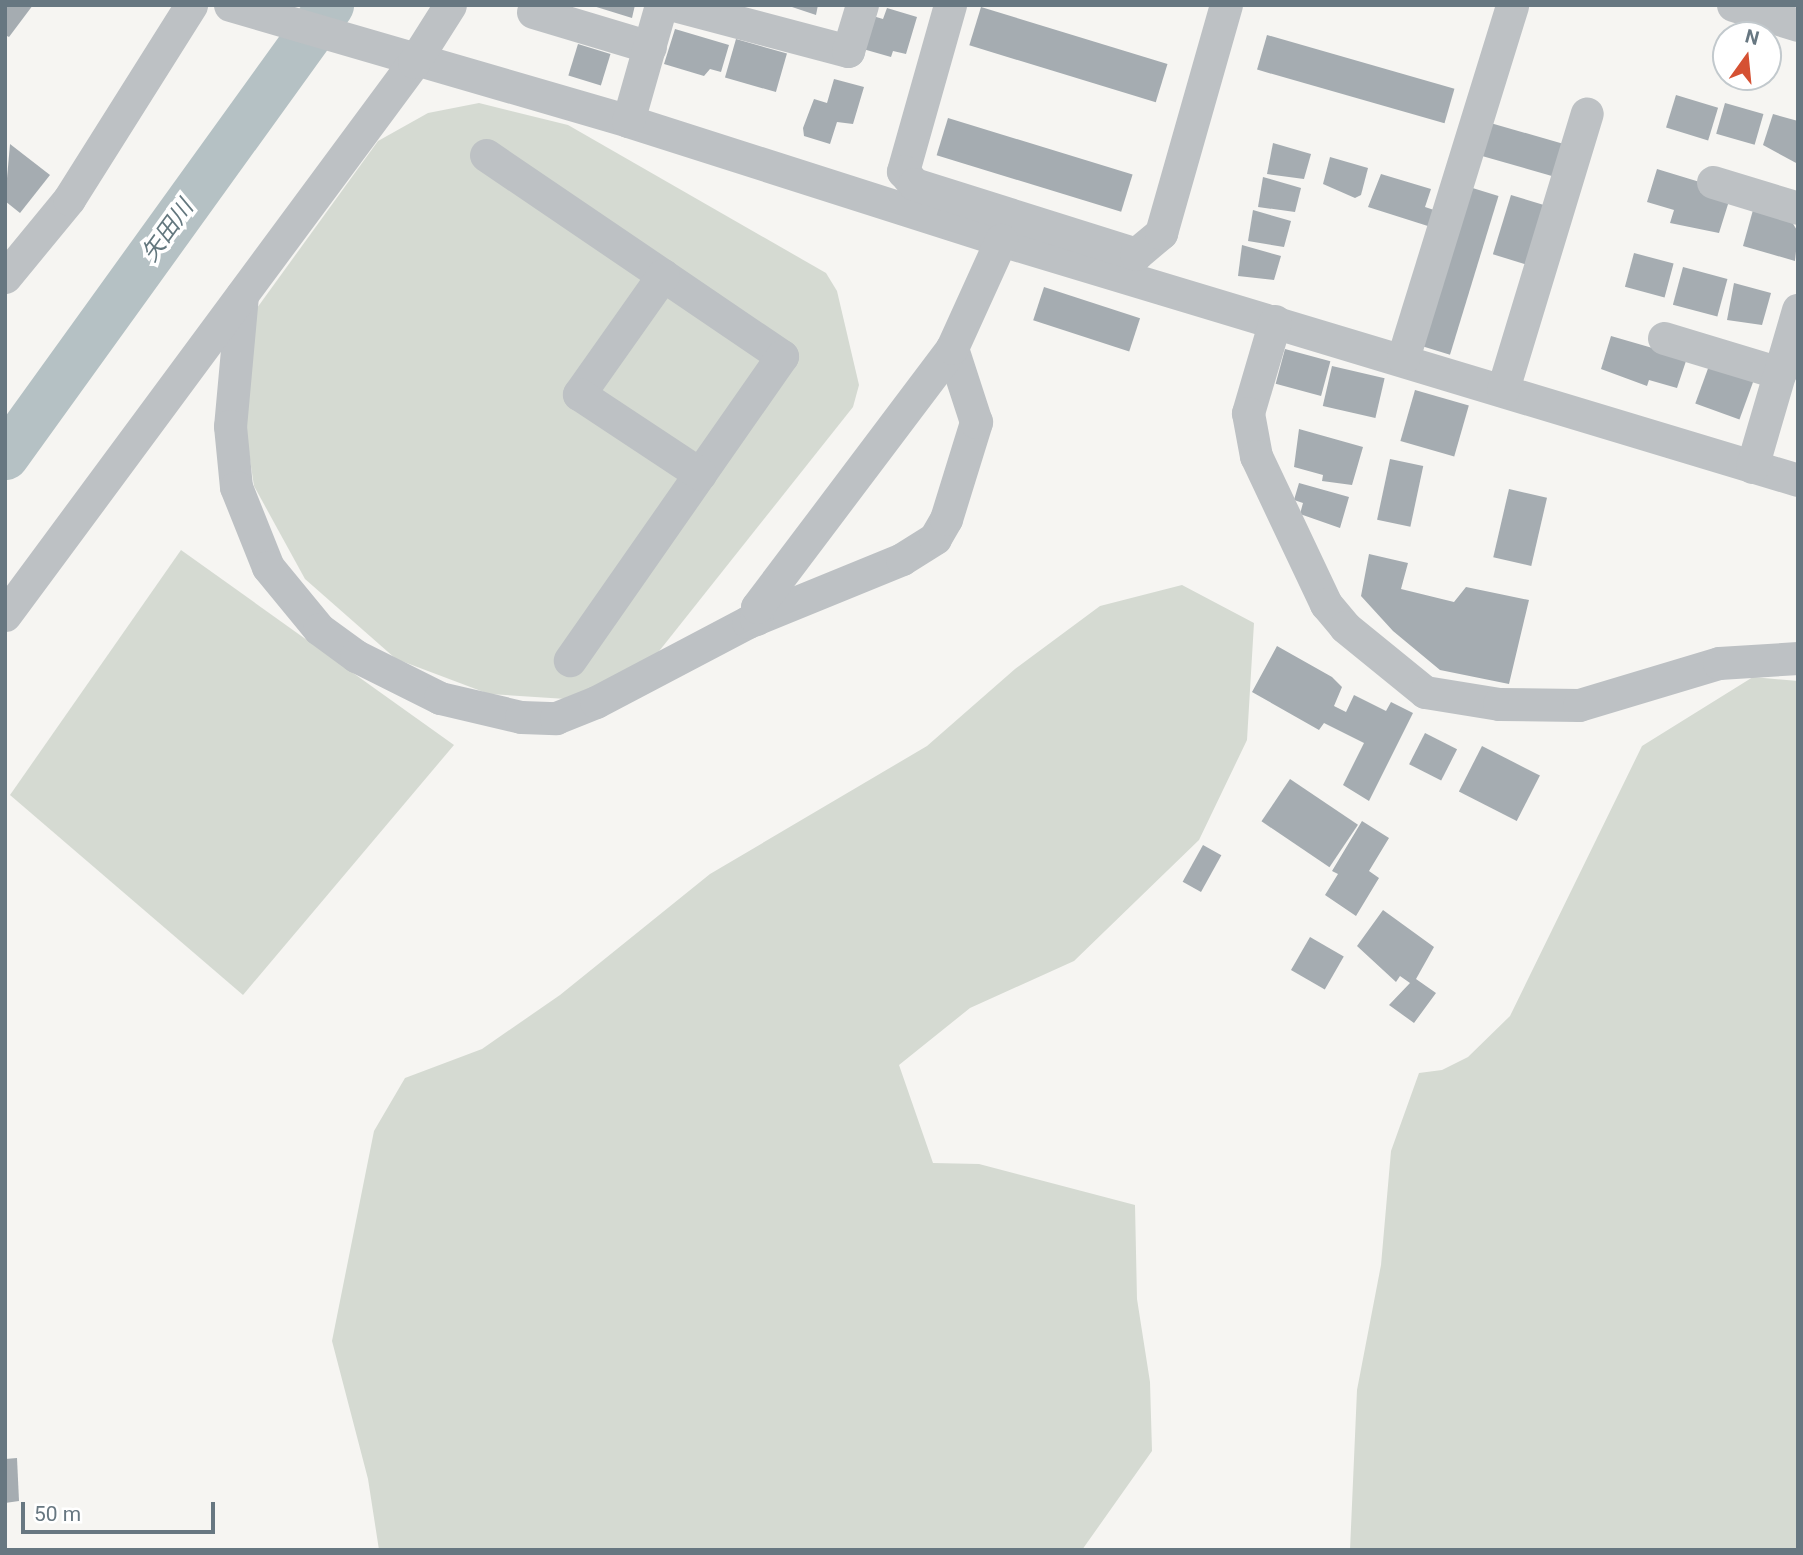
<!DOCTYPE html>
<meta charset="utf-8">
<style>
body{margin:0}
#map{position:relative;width:1803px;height:1555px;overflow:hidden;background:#f6f5f2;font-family:Roboto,"Noto Sans JP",sans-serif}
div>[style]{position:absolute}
.green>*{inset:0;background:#d5dad2}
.river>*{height:47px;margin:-23.5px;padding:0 23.5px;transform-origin:23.5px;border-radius:23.5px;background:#b5c1c4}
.building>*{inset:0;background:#a5acb1;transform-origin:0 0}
.minor>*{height:33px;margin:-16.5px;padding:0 16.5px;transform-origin:16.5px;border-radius:16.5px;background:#bdc1c4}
span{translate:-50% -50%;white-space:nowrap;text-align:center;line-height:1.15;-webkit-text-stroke:7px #fff;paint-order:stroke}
.water-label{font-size:23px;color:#63777e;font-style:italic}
.frame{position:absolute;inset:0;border:7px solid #677781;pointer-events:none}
.north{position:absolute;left:1712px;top:21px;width:70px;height:70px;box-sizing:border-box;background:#fff;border:2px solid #c2c9cd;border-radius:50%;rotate:15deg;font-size:19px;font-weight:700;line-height:28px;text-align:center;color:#677781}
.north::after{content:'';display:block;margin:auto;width:24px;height:32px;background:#d55133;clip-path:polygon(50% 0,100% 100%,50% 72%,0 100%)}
.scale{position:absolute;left:21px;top:1502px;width:194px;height:32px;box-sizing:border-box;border:4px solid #677781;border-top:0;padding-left:9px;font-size:21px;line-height:24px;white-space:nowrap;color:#677781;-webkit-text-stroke:5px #fff;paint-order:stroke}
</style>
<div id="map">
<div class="green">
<i style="clip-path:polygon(479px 103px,568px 125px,826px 273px,837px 291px,859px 385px,853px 407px,637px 679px,566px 699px,489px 694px,396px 659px,305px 579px,254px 486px,241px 400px,257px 308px,378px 141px,428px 113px)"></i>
<i style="clip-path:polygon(181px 550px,454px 745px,243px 995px,10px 795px)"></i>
<i style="clip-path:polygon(1182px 585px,1254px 623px,1247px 740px,1199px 840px,1074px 961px,970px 1008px,899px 1065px,933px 1163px,979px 1164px,1135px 1205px,1137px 1299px,1150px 1382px,1152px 1451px,1082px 1550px,379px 1550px,368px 1479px,332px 1341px,374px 1131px,405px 1078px,482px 1049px,560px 995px,710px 874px,927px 746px,1015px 669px,1100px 606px)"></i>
<i style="clip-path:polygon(1753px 677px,1798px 681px,1798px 1550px,1350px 1550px,1357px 1390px,1381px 1265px,1391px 1151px,1419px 1073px,1442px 1070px,1468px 1057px,1510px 1016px,1642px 746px)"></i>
</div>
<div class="river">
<i style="left:5px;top:456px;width:556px;rotate:-54.22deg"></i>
</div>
<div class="building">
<i style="clip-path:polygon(5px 5px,33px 5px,9px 37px,5px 35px)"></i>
<i style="clip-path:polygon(590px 5px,635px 5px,632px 18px)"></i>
<i style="clip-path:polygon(786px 5px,818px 5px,816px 15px)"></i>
<i style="left:981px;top:7px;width:195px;height:40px;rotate:17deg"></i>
<i style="clip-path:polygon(887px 8px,917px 17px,906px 54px,893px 51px,891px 57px,856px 47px,866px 14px,883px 19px)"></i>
<i style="clip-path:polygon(675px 29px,729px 45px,721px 72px,710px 69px,704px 76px,664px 64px)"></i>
<i style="left:1267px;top:35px;width:195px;height:36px;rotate:16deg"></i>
<i style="left:736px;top:39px;width:53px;height:40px;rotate:16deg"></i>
<i style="left:578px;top:44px;width:34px;height:33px;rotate:17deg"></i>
<i style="clip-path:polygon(834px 79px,864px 87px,853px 124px,837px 122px,830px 144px,804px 136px,803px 128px,814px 99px,827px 103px)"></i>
<i style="left:1676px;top:95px;width:44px;height:34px;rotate:17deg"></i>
<i style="left:1725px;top:103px;width:40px;height:32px;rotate:16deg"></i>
<i style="clip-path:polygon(1773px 114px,1798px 121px,1798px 164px,1763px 145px)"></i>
<i style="left:948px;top:118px;width:193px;height:39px;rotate:17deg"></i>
<i style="left:1487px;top:122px;width:79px;height:34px;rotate:16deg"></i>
<i style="clip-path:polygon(1273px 143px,1311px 154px,1304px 179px,1267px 174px)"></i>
<i style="clip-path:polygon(10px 144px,50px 175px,20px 213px,5px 201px)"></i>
<i style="clip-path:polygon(1330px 157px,1368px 168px,1361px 195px,1355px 198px,1323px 184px)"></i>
<i style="clip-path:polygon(1657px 169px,1703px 183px,1700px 192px,1729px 201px,1719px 233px,1670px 223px,1674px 210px,1647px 202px)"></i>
<i style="clip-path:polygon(1381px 174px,1431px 189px,1425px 207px,1437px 211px,1431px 227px,1368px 207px)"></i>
<i style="clip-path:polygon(1263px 177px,1301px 188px,1295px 212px,1258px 207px)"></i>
<i style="left:1466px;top:186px;width:34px;height:166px;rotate:17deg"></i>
<i style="left:1511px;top:195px;width:37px;height:62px;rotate:17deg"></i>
<i style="clip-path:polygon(1253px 210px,1291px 221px,1284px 247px,1248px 241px)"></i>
<i style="clip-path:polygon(1753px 210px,1792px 222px,1798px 232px,1795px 261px,1743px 246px)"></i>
<i style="clip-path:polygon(1242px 245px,1281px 256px,1274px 280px,1238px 276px)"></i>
<i style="left:1634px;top:253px;width:41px;height:35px;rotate:15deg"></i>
<i style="left:1683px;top:267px;width:46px;height:39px;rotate:15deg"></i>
<i style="clip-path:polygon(1734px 283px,1771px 293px,1762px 325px,1727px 320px)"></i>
<i style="left:1044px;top:287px;width:101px;height:35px;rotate:18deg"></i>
<i style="clip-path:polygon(1611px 336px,1687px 358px,1677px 388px,1649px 380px,1647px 386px,1601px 369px)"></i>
<i style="left:1285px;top:349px;width:47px;height:36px;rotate:15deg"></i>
<i style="left:1710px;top:363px;width:47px;height:43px;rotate:20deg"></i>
<i style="left:1332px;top:366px;width:54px;height:41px;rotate:13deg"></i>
<i style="left:1415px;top:390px;width:56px;height:53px;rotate:16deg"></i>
<i style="clip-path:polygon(1299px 429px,1363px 447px,1352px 485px,1322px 481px,1323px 475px,1294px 467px)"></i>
<i style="left:1390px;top:459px;width:34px;height:62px;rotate:12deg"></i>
<i style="clip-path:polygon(1299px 483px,1349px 497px,1340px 528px,1300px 514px,1303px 503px,1294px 500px)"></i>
<i style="left:1509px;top:489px;width:39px;height:70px;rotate:13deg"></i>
<i style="clip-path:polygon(1369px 554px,1408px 563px,1401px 589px,1454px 602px,1466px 587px,1529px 600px,1509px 684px,1440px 670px,1393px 631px,1361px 596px)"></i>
<i style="clip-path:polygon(1277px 646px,1332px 677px,1342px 687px,1334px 706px,1346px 712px,1354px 695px,1386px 711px,1391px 702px,1413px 713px,1369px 801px,1343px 785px,1364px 743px,1324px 723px,1319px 730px,1252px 692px)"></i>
<i style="left:1425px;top:733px;width:36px;height:35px;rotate:27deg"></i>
<i style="left:1482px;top:746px;width:65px;height:51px;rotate:27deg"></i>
<i style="left:1290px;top:779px;width:82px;height:51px;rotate:34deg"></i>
<i style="clip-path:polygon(1362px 821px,1389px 838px,1369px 871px,1379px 878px,1356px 916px,1325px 895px,1338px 874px,1332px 871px)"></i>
<i style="left:1203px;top:845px;width:21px;height:42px;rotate:29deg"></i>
<i style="clip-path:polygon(1383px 910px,1434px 947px,1416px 979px,1436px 993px,1414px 1023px,1389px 1005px,1410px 983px,1400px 976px,1396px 982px,1357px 946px)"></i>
<i style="left:1310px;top:937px;width:39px;height:38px;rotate:30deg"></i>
<i style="clip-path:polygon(17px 1458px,19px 1501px,5px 1503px,5px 1459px)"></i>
</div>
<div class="minor">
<i style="left:230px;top:5px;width:415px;rotate:16.2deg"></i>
<i style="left:628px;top:121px;width:392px;rotate:17.7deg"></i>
<i style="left:1001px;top:240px;width:832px;rotate:16.76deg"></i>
<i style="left:674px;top:5px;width:180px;rotate:14.8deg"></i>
<i style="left:848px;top:51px;width:48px;rotate:-73.1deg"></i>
<i style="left:950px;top:5px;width:173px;rotate:105.8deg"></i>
<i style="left:903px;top:171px;width:17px;rotate:50deg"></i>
<i style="left:914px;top:184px;width:233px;rotate:17.5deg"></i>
<i style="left:1136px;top:254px;width:33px;rotate:-40deg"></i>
<i style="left:1161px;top:233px;width:237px;rotate:-74.1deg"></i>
<i style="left:1733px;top:5px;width:68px;rotate:17.1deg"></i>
<i style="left:533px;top:12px;width:122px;rotate:16.7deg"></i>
<i style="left:628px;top:121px;width:121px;rotate:-74.1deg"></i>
<i style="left:486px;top:155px;width:358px;rotate:34.2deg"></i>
<i style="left:782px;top:356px;width:371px;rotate:124.9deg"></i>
<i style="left:1713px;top:182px;width:89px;rotate:17deg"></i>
<i style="left:663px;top:275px;width:146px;rotate:125.2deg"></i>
<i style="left:579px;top:394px;width:145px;rotate:33.5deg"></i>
<i style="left:5px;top:277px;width:101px;rotate:-50.6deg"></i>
<i style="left:69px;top:199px;width:229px;rotate:-57.8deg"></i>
<i style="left:242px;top:295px;width:132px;rotate:95.2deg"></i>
<i style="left:230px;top:426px;width:61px;rotate:84.4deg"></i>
<i style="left:236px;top:487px;width:86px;rotate:68.2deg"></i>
<i style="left:268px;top:567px;width:80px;rotate:50.6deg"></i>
<i style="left:319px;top:629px;width:46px;rotate:36.1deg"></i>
<i style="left:356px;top:656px;width:94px;rotate:26.6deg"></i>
<i style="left:440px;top:698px;width:83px;rotate:13.2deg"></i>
<i style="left:521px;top:717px;width:35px;rotate:2deg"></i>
<i style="left:556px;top:718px;width:43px;rotate:-21.8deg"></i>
<i style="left:596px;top:702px;width:172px;rotate:-27.8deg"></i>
<i style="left:748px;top:622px;width:166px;rotate:-22.2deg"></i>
<i style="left:902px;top:559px;width:39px;rotate:-32deg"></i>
<i style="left:935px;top:538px;width:22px;rotate:-60deg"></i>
<i style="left:946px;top:519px;width:102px;rotate:-72.8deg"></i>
<i style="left:976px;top:422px;width:78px;rotate:-108deg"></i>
<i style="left:1275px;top:321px;width:96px;rotate:106.4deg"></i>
<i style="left:1248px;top:413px;width:44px;rotate:79.5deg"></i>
<i style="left:1256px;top:456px;width:164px;rotate:64.7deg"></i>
<i style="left:1326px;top:604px;width:30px;rotate:50deg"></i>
<i style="left:1345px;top:627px;width:103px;rotate:39.1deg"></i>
<i style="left:1425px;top:692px;width:75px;rotate:9.2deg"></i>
<i style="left:1499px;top:704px;width:80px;rotate:0.7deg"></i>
<i style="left:1579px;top:705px;width:146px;rotate:-16.7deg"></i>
<i style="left:1719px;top:663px;width:79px;rotate:-3.6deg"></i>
<i style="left:1664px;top:338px;width:121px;rotate:16.8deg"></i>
<i style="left:1403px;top:358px;width:369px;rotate:-72.8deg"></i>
<i style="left:1503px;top:389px;width:288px;rotate:-73.1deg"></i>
<i style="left:1752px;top:467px;width:164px;rotate:-73.7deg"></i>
<i style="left:5px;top:615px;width:688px;rotate:-53.51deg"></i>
<i style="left:414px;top:62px;width:67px;rotate:-57.7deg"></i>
<i style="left:756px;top:619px;width:12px;rotate:-85deg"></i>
<i style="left:757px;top:607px;width:324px;rotate:-53deg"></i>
<i style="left:952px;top:348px;width:119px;rotate:-65.6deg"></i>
</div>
<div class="water-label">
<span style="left:168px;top:231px;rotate:-54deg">矢田川</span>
</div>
<div class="frame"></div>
<div class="north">N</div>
<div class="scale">50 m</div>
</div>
